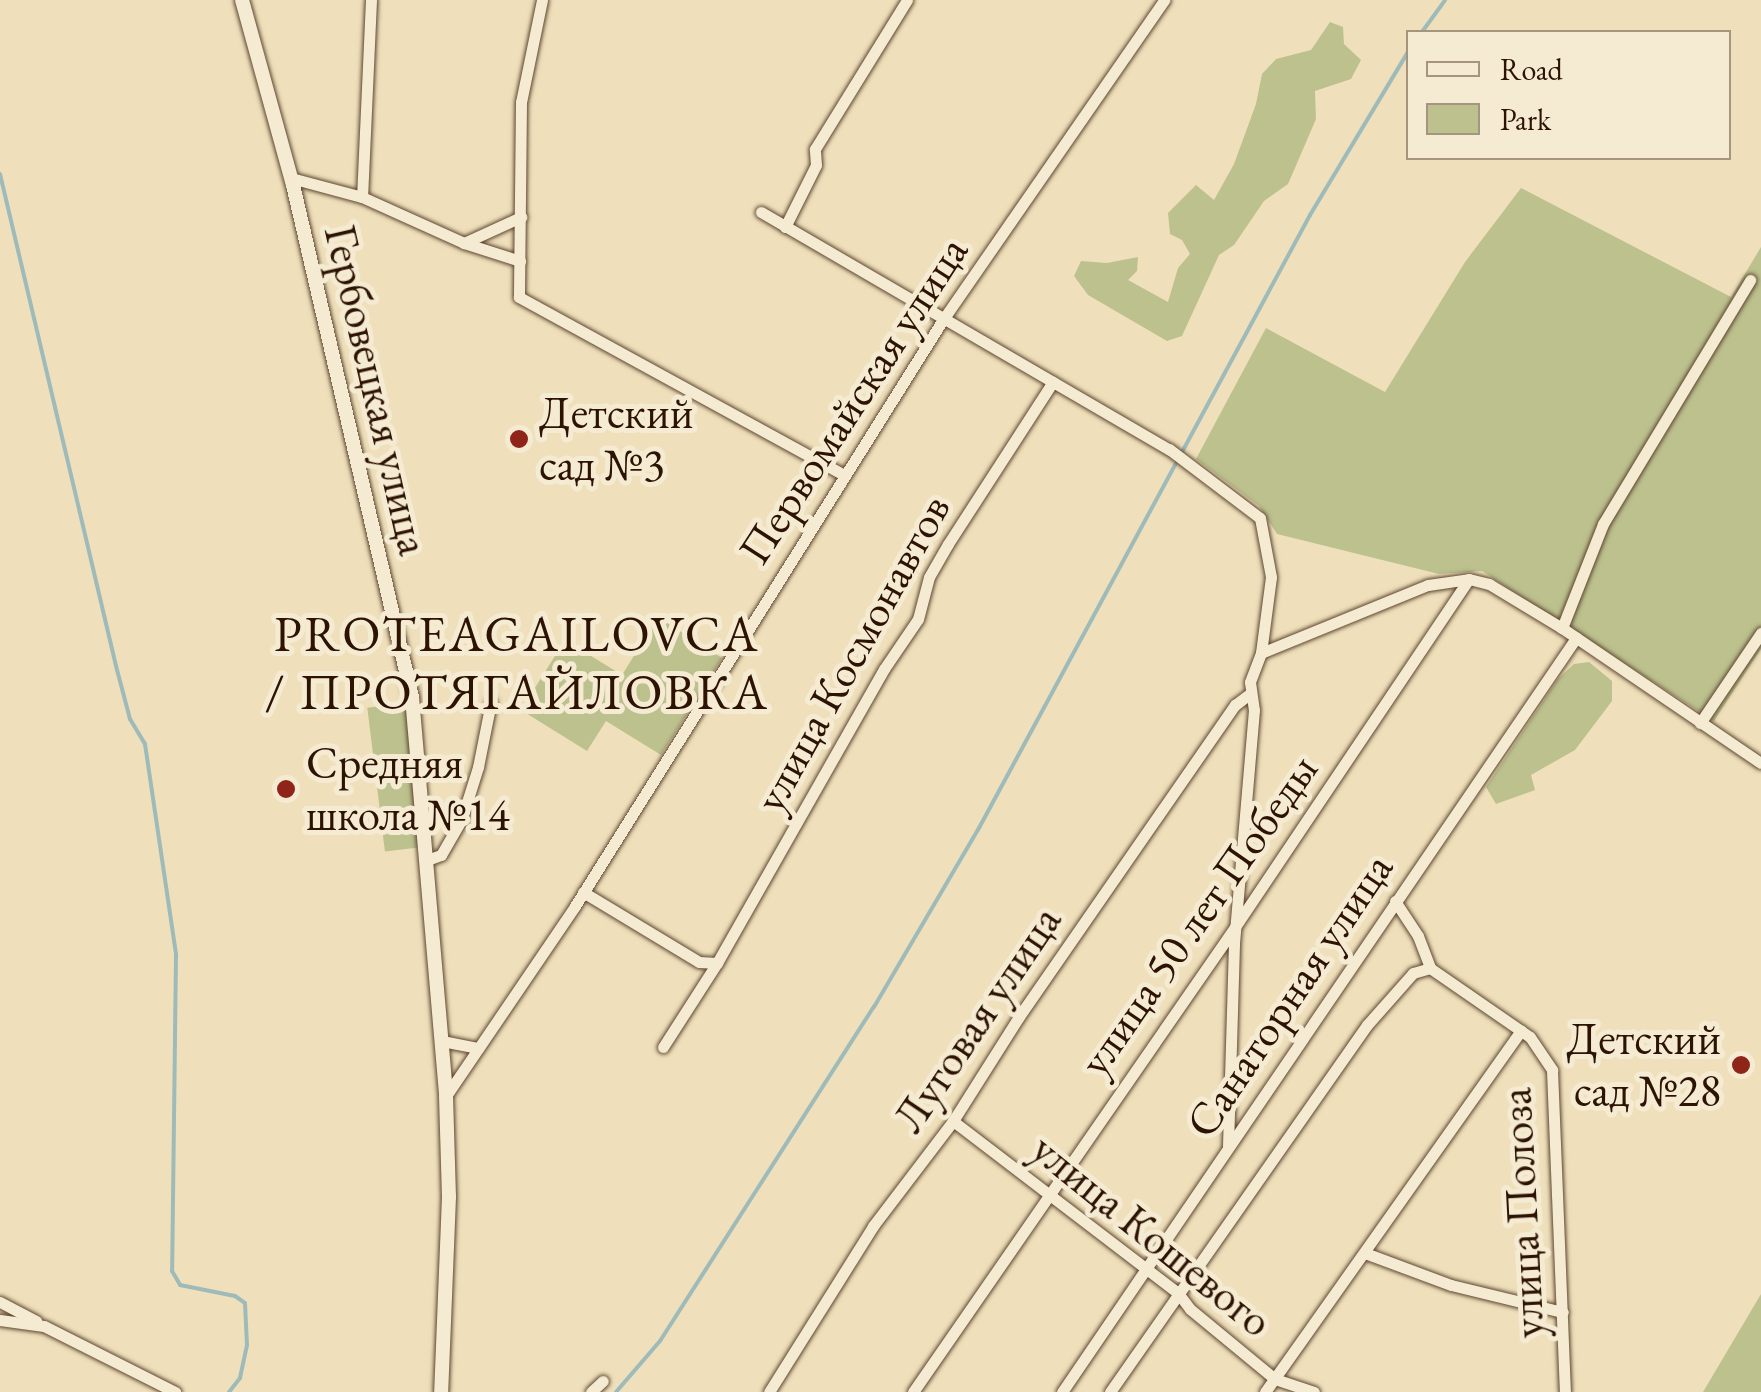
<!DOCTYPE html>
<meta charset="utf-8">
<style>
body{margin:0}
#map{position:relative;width:1761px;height:1392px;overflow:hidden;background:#efe0bb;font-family:"EB Garamond",serif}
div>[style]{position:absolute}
.green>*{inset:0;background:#bcc18e;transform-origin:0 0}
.stream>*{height:4px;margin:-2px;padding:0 2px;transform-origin:2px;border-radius:2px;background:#9ebbba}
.roads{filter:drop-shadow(0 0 2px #5e4630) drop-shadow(0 0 2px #5e4630)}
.minor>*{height:11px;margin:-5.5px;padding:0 5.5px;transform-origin:5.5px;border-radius:5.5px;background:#f5ebd3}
.tertiary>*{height:14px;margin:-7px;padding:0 7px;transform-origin:7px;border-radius:7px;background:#f5ebd3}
.dots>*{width:28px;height:28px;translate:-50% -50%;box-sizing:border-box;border:5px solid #f5ebd3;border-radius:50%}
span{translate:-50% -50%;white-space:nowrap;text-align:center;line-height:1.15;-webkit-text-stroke:10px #f5ebd3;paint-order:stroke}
.street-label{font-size:45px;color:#2d1301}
.poi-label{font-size:45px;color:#2d1301}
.left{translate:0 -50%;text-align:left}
.right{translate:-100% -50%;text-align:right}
.quarter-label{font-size:50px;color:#2d1301;letter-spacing:2.5px}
.legend{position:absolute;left:1406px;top:30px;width:325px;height:130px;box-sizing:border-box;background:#f5ebd3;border:2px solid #a5957f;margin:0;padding:12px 18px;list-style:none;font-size:30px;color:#2d1301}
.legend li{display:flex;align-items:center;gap:20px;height:50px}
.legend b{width:50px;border:2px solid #a5957f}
</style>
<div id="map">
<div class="green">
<i style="clip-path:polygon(1330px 22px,1343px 27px,1344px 44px,1361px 60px,1351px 79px,1315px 91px,1316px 119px,1288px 184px,1264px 201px,1234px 245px,1219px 255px,1182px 336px,1167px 341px,1088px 295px,1074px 276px,1081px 261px,1107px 263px,1138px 257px,1137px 271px,1128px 280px,1168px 302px,1178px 268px,1190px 254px,1182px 240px,1170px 234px,1168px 213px,1196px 185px,1214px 200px,1234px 164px,1256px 104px,1262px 74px,1276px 59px,1311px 50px)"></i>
<i style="clip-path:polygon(1521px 188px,1731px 297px,1761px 247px,1761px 649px,1714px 721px,1482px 571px,1439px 574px,1277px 534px,1259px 506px,1196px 459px,1266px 328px,1385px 392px,1465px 262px)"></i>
<i style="clip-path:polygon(658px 617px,722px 658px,661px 755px,606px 721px,587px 751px,521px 710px,565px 640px,622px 675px)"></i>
<i style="clip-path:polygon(1589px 662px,1612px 681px,1612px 701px,1575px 750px,1531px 775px,1535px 790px,1496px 804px,1486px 787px,1558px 679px,1574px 664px)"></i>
<i style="left:405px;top:703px;width:145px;height:38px;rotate:83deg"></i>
<i style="clip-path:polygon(1761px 1294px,1761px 1392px,1703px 1392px)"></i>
</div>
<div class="stream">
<i style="left:1422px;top:32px;width:39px;rotate:-54deg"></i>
<i style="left:0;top:174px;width:505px;rotate:76.73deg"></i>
<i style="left:116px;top:666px;width:55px;rotate:75.2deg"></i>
<i style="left:130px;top:719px;width:29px;rotate:59deg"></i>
<i style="left:145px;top:744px;width:213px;rotate:81.6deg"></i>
<i style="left:176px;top:955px;width:316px;rotate:90.7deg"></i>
<i style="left:172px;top:1271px;width:16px;rotate:60deg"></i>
<i style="left:180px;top:1285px;width:56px;rotate:11.3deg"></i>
<i style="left:235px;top:1296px;width:12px;rotate:35deg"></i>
<i style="left:245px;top:1303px;width:42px;rotate:87.3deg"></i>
<i style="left:247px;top:1345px;width:34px;rotate:102deg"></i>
<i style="left:240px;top:1378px;width:18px;rotate:128deg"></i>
<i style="left:616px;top:1392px;width:67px;rotate:-49.2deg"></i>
<i style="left:660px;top:1341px;width:397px;rotate:-57.4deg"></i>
<i style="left:874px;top:1007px;width:208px;rotate:-59.6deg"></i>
<i style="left:979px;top:828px;width:697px;rotate:-61.63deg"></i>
<i style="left:1310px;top:215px;width:190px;rotate:-59deg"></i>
</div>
<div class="roads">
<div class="minor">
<i style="left:371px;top:0;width:197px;rotate:92.6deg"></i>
<i style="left:362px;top:197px;width:112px;rotate:24.3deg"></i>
<i style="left:464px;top:243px;width:59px;rotate:17.8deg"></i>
<i style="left:542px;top:0;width:104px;rotate:101.6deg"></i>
<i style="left:521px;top:102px;width:195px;rotate:90.6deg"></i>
<i style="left:519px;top:297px;width:368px;rotate:28.7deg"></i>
<i style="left:291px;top:178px;width:73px;rotate:15deg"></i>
<i style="left:761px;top:212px;width:472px;rotate:30.2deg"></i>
<i style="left:1169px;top:449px;width:114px;rotate:37.2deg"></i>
<i style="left:1260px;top:518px;width:60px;rotate:79.4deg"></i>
<i style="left:1271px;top:577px;width:77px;rotate:97.5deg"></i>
<i style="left:1261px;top:653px;width:31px;rotate:111deg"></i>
<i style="left:1250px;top:682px;width:28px;rotate:82deg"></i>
<i style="left:1254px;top:710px;width:235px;rotate:94.9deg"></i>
<i style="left:1234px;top:944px;width:202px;rotate:91.7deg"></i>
<i style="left:785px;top:227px;width:69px;rotate:-63.4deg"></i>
<i style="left:816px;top:165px;width:16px;rotate:-94deg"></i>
<i style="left:815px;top:149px;width:175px;rotate:-58.3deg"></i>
<i style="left:464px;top:243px;width:63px;rotate:-24.5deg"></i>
<i style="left:1562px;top:628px;width:112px;rotate:-68.5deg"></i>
<i style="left:1603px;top:524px;width:285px;rotate:-58.9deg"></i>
<i style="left:1261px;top:653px;width:180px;rotate:-22.2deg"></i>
<i style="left:1428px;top:585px;width:41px;rotate:-8.3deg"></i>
<i style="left:1700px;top:723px;width:109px;rotate:-55.9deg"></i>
<i style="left:427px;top:860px;width:15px;rotate:-20deg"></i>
<i style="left:441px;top:855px;width:39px;rotate:-60deg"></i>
<i style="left:461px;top:821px;width:57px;rotate:-72.5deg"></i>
<i style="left:478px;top:767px;width:66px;rotate:-78.7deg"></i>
<i style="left:583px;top:892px;width:135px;rotate:31.1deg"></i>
<i style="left:699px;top:962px;width:18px;rotate:3deg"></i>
<i style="left:717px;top:963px;width:338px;rotate:-60.4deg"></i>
<i style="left:884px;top:669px;width:60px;rotate:-55.8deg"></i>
<i style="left:918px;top:619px;width:43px;rotate:-75.3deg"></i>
<i style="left:929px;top:577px;width:38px;rotate:-60deg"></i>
<i style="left:948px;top:544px;width:193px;rotate:-57.1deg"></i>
<i style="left:1395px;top:901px;width:42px;rotate:56.7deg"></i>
<i style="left:1418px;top:936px;width:34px;rotate:69deg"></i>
<i style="left:1430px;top:968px;width:121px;rotate:34.6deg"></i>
<i style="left:1530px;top:1037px;width:40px;rotate:56deg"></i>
<i style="left:1552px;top:1070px;width:322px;rotate:87.7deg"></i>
<i style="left:442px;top:1041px;width:37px;rotate:11deg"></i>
<i style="left:663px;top:1047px;width:100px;rotate:-57.3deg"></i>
<i style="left:446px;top:1096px;width:230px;rotate:-55.8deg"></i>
<i style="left:575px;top:906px;width:694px;rotate:-57.89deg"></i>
<i style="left:944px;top:318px;width:387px;rotate:-55.3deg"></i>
<i style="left:953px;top:1121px;width:283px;rotate:37.4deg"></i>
<i style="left:1178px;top:1293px;width:20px;rotate:53deg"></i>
<i style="left:1190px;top:1309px;width:110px;rotate:39.5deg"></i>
<i style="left:1275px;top:1379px;width:41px;rotate:18.4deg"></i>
<i style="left:1365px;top:1253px;width:92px;rotate:20.4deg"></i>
<i style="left:1451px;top:1285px;width:115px;rotate:13.6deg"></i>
<i style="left:0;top:1302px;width:41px;rotate:27.8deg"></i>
<i style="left:0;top:1320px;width:44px;rotate:7.8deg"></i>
<i style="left:44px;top:1326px;width:147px;rotate:26.7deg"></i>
<i style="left:591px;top:1392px;width:16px;rotate:-43deg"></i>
<i style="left:769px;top:1392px;width:196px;rotate:-57.9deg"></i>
<i style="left:873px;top:1226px;width:132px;rotate:-52.7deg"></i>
<i style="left:953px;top:1121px;width:122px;rotate:-57.7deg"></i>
<i style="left:1018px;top:1018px;width:381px;rotate:-55.3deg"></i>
<i style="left:1235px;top:705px;width:20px;rotate:-37deg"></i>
<i style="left:913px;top:1392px;width:566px;rotate:-55.3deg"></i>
<i style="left:1235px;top:927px;width:419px;rotate:-56.1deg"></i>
<i style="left:1469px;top:579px;width:21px;rotate:14deg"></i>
<i style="left:1489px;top:584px;width:85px;rotate:31.1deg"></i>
<i style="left:1562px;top:628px;width:240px;rotate:34.2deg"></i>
<i style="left:1062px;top:1392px;width:913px;rotate:-55.72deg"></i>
<i style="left:1110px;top:1392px;width:448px;rotate:-55deg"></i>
<i style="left:1367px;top:1025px;width:69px;rotate:-48.5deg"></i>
<i style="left:1413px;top:973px;width:18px;rotate:-16deg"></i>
<i style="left:1265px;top:1392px;width:443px;rotate:-54.7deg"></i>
</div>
<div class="tertiary">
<i style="left:242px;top:0;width:192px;rotate:74.6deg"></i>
<i style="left:293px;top:185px;width:526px;rotate:76.92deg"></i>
<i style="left:412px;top:697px;width:400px;rotate:85.1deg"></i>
<i style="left:446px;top:1096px;width:101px;rotate:88.3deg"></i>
<i style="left:449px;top:1197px;width:195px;rotate:92.3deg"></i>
</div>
</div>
<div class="dots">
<i style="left:519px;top:439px;background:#8f2418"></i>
<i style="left:286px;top:789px;background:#8f2418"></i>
<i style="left:1741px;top:1065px;background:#8f2418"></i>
</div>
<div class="street-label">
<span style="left:377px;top:390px;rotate:77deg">Гербовецкая улица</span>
<span style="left:853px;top:400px;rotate:-57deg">Первомайская улица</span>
<span style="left:852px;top:653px;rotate:-61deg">улица Космонавтов</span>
<span style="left:1198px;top:915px;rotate:-55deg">улица 50 лет Победы</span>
<span style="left:1289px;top:995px;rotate:-56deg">Санаторная улица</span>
<span style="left:977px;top:1019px;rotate:-56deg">Луговая улица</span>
<span style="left:1522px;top:1213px;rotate:-93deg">улица Полоза</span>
<span style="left:1152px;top:1235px;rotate:39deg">улица Кошевого</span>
</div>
<div class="poi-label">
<span class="left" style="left:539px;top:439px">Детский<br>сад №3</span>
<span class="left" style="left:306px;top:789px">Средняя<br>школа №14</span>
<span class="right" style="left:1721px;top:1065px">Детский<br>сад №28</span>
</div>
<div class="quarter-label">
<span style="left:517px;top:662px">PROTEAGAILOVCA<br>/ ПРОТЯГАЙЛОВКА</span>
</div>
<ul class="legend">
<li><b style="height:12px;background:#f5ebd3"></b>Road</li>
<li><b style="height:28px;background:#bcc18e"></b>Park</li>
</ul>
</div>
